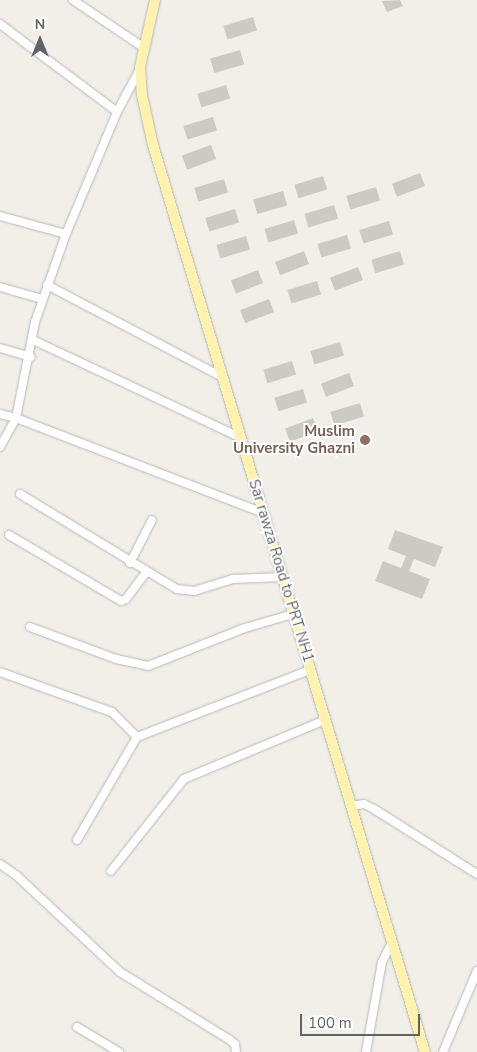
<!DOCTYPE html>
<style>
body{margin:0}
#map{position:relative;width:477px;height:1052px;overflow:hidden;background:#f1efe8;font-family:"Nunito Sans",sans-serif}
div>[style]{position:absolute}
.building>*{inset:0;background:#cccac5;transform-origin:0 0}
.roads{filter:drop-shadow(0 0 1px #b5b8bc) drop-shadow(0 0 1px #b5b8bc)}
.minor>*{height:8px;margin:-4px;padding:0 4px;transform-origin:4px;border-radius:4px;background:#fff}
.major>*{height:10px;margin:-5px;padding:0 5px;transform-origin:5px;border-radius:5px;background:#fff2af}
.dots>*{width:14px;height:14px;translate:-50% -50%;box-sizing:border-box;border:2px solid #fff;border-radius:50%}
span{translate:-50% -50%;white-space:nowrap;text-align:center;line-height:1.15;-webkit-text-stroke:4px #fff;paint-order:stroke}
.education-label{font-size:15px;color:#785e54;font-weight:700}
.right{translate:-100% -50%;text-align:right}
.street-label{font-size:15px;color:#5f6368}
.north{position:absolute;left:15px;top:15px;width:50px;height:50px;-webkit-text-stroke:4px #fff;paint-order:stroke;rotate:0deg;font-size:14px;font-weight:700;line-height:20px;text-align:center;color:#5f6368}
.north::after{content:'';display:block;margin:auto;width:18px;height:22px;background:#5f6368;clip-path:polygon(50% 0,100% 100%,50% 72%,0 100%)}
.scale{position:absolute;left:300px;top:1014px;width:120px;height:22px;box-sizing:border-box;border:2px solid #5f6368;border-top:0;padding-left:6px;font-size:15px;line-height:18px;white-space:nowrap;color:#5f6368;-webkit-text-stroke:4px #fff;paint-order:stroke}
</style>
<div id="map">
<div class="building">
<i style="clip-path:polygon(400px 0,403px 6px,387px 12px,382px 1px)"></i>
<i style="left:253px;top:17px;width:14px;height:31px;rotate:73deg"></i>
<i style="left:240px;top:50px;width:15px;height:31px;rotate:74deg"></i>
<i style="left:226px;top:85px;width:14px;height:30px;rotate:73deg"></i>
<i style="left:213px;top:117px;width:14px;height:31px;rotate:73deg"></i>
<i style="left:211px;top:145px;width:15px;height:31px;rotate:70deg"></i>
<i style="left:420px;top:173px;width:14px;height:30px;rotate:69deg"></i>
<i style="left:323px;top:176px;width:14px;height:30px;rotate:73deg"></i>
<i style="left:224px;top:179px;width:14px;height:31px;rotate:73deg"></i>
<i style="left:376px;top:187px;width:14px;height:31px;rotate:73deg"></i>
<i style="left:283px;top:191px;width:15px;height:31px;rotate:74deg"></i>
<i style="left:334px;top:205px;width:14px;height:31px;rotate:73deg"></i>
<i style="left:235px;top:209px;width:14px;height:31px;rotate:73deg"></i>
<i style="left:294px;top:220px;width:14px;height:31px;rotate:73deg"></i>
<i style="left:389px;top:221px;width:14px;height:31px;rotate:73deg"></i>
<i style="left:347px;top:235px;width:14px;height:31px;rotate:73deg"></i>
<i style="left:246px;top:236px;width:14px;height:31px;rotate:73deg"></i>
<i style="left:304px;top:251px;width:14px;height:31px;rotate:69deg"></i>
<i style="left:400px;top:251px;width:14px;height:30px;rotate:73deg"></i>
<i style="left:358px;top:267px;width:14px;height:30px;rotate:69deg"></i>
<i style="left:258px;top:270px;width:14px;height:29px;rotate:69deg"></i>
<i style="left:317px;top:281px;width:14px;height:31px;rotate:73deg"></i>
<i style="left:269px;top:299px;width:14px;height:31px;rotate:69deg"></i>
<i style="left:340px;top:342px;width:14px;height:31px;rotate:73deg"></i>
<i style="left:292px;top:361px;width:14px;height:30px;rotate:73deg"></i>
<i style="left:349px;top:373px;width:14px;height:30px;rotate:69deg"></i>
<i style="left:303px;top:389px;width:14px;height:30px;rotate:73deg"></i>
<i style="left:360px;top:403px;width:14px;height:31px;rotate:73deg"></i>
<i style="left:313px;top:418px;width:14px;height:30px;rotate:69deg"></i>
<i style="clip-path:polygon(395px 530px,443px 547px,435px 567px,414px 559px,409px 571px,430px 579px,422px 599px,375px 581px,383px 561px,401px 568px,406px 556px,388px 549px)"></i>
</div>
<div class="roads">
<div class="minor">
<i style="left:73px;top:0;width:84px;rotate:33.9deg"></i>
<i style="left:0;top:24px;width:146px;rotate:36.9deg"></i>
<i style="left:0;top:216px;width:68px;rotate:15.3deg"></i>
<i style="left:47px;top:285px;width:198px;rotate:27.7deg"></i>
<i style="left:0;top:287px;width:44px;rotate:15.9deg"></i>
<i style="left:33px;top:340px;width:230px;rotate:25.2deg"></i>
<i style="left:0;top:348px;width:32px;rotate:16deg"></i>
<i style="left:0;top:414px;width:16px;rotate:14deg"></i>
<i style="left:16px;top:418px;width:265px;rotate:21deg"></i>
<i style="left:0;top:447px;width:33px;rotate:-61deg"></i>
<i style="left:16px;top:418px;width:98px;rotate:-78.8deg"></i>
<i style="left:35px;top:322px;width:93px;rotate:-70.6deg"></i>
<i style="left:66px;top:234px;width:132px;rotate:-67.3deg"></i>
<i style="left:117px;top:112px;width:49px;rotate:-61.9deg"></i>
<i style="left:20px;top:494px;width:184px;rotate:31.2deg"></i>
<i style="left:177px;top:589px;width:17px;rotate:7deg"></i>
<i style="left:194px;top:591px;width:41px;rotate:-17.1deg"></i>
<i style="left:233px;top:579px;width:49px;rotate:-2.3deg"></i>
<i style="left:9px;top:535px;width:130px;rotate:30.5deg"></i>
<i style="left:121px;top:601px;width:5px;rotate:-22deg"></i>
<i style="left:126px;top:599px;width:34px;rotate:-53deg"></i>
<i style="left:130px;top:563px;width:48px;rotate:-62.9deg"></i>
<i style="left:30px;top:627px;width:92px;rotate:20.4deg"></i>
<i style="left:116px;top:659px;width:33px;rotate:12deg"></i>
<i style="left:148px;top:666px;width:104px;rotate:-21.4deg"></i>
<i style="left:245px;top:628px;width:50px;rotate:-16.3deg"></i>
<i style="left:0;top:672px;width:119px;rotate:19.7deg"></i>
<i style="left:112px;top:712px;width:35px;rotate:45deg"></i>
<i style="left:137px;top:737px;width:186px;rotate:-21.2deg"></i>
<i style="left:351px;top:806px;width:13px;rotate:-9deg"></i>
<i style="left:364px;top:804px;width:11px;rotate:27deg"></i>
<i style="left:374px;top:809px;width:122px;rotate:32.3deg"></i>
<i style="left:77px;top:840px;width:119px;rotate:-59.8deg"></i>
<i style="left:0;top:864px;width:19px;rotate:35deg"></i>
<i style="left:16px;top:875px;width:142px;rotate:43deg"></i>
<i style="left:120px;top:972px;width:129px;rotate:31.7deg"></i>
<i style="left:230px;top:1040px;width:6px;rotate:39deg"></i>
<i style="left:235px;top:1044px;width:8px;rotate:83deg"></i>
<i style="left:111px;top:871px;width:117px;rotate:-51.6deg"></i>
<i style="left:184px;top:779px;width:153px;rotate:-22.7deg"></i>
<i style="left:77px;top:1027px;width:49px;rotate:30.8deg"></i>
<i style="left:366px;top:1052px;width:91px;rotate:-79.9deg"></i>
<i style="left:382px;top:962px;width:22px;rotate:-63deg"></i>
<i style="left:443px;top:1052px;width:88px;rotate:-67.2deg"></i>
</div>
<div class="major">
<i style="left:155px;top:0;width:69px;rotate:102.6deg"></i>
<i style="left:140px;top:67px;width:28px;rotate:86deg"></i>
<i style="left:142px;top:95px;width:51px;rotate:77.6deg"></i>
<i style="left:153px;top:145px;width:947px;rotate:73.31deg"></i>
</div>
</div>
<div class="dots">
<i style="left:365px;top:440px;background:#8d6e63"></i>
</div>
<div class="education-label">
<span class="right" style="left:355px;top:440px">Muslim<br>University Ghazni</span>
</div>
<div class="street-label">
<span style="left:281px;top:571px;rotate:73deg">Sar rawza Road to PRT NH1</span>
</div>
<div class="north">N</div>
<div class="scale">100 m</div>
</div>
